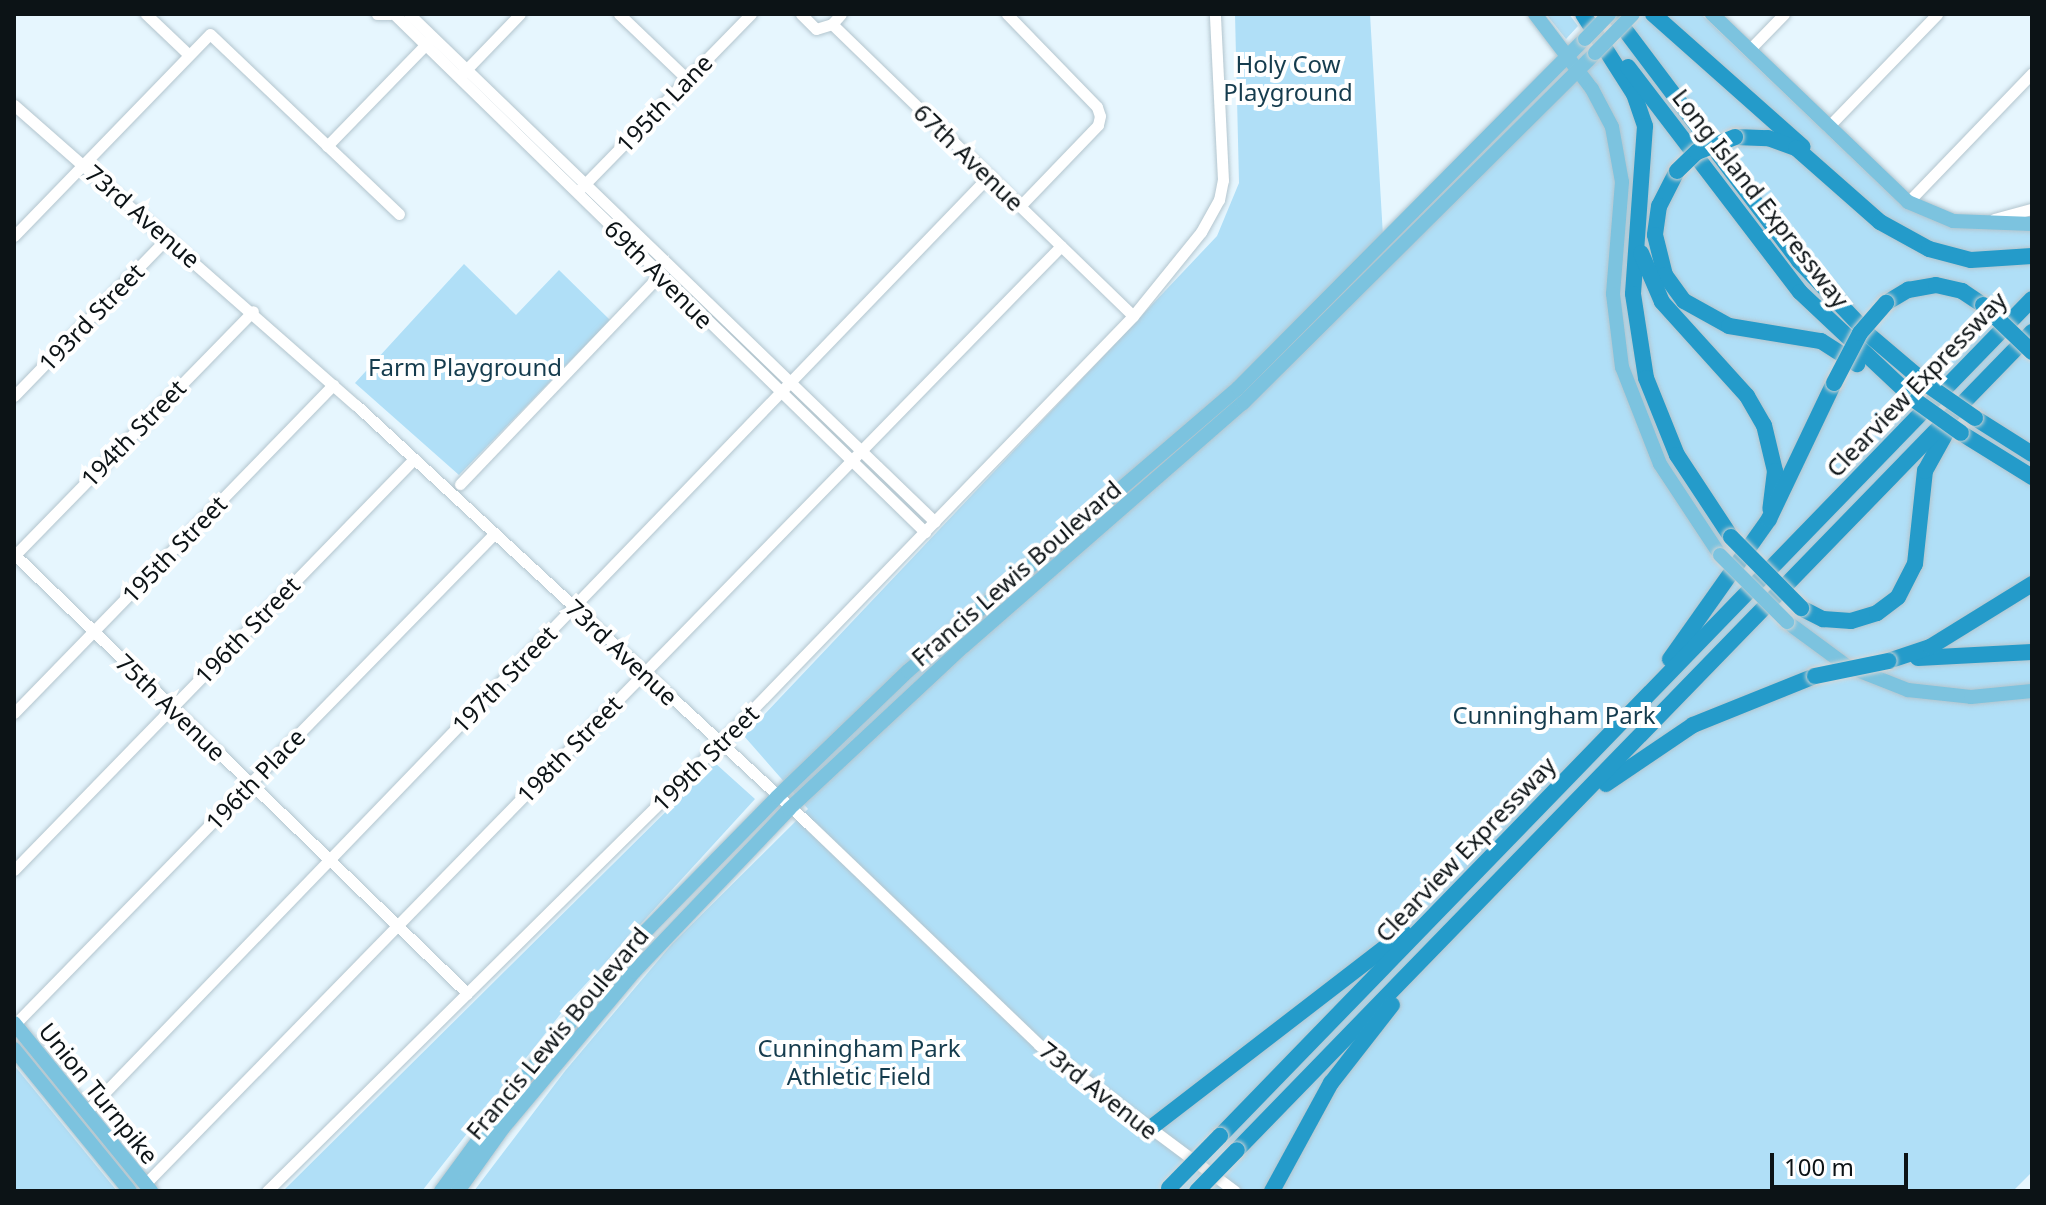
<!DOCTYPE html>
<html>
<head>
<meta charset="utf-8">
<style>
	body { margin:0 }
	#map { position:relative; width:2046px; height:1205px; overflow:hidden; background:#e6f6fe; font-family:"Noto Sans",sans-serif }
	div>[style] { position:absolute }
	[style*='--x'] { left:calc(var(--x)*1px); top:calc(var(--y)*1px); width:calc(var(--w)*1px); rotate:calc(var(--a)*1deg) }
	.green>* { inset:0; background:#b0dff7 }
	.roads { filter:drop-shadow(0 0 2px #b3c5ce) drop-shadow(0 0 2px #b3c5ce) }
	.minor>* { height:11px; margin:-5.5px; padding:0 5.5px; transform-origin:5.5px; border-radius:5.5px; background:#fff }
	.major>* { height:14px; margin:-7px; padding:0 7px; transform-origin:7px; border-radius:7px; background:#7cc3df }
	.highway>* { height:16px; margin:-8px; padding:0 8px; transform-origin:8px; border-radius:8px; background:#249bca }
	.bridges { filter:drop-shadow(0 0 2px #d3d5d5) drop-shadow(0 0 2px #d3d5d5) }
	.major-bridge>* { height:14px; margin:-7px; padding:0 7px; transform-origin:7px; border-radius:7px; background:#7cc3df }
	.highway-bridge>* { height:16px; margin:-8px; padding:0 8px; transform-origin:8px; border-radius:8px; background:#249bca }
	span { translate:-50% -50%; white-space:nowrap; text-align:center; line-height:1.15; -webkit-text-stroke:8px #fff; paint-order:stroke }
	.park-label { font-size:24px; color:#153c4e }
	.street-label { font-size:24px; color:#0c1316 }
	.frame { position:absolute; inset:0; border:16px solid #0c1316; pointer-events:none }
	.scale { position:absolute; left:1770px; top:1153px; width:138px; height:36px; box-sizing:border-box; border:4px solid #0c1316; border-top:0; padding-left:10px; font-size:24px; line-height:28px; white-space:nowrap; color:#0c1316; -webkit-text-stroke:6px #fff; paint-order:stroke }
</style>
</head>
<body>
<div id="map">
	<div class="green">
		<div style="clip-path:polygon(1235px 14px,1370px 14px,1385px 270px,1632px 26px,1624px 14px,1701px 14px,1900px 204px,2032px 231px,2032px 1172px,2013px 1191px,474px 1191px,565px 1071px,672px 944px,808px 809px,744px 736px,1217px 236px,1239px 183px)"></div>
		<div style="clip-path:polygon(1546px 14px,1569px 14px,1578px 26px,1566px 39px)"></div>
		<div style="clip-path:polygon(464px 264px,516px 315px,559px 270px,610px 320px,459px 475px,355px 383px)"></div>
		<div style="clip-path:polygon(715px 763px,755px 799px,573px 998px,422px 1191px,283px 1191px)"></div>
		<div style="clip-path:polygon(14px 1065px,117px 1191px,14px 1191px)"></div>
	</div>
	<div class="roads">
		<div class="minor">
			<div style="--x:146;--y:14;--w:59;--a:43.6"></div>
			<div style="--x:377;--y:14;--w:13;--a:0"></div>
			<div style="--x:394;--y:14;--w:742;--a:44.29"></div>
			<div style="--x:409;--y:14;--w:731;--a:44"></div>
			<div style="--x:619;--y:14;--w:94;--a:43.7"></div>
			<div style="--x:801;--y:14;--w:21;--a:45"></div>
			<div style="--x:816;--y:29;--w:17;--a:-17"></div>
			<div style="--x:1007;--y:14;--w:129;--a:45.9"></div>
			<div style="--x:1097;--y:107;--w:9;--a:72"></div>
			<div style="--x:1100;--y:116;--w:9;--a:103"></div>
			<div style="--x:1098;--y:125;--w:112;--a:133.9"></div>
			<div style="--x:832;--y:24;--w:419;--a:44.1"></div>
			<div style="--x:832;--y:24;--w:13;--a:-48"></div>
			<div style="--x:1749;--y:50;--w:50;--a:-45.8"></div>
			<div style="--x:462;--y:74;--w:83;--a:-46"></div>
			<div style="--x:14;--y:105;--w:455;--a:41.3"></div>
			<div style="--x:356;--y:405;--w:620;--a:42.78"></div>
			<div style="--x:811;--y:826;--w:316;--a:43.8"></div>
			<div style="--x:1039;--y:1045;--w:244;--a:36.7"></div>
			<div style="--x:1828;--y:127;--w:157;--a:-46"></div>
			<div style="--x:327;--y:146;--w:148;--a:-45.8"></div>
			<div style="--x:580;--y:189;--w:245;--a:-45.7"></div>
			<div style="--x:1908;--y:202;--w:179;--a:-46.1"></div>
			<div style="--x:1994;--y:219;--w:39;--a:-15"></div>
			<div style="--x:14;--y:236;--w:281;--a:-45.9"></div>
			<div style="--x:210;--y:34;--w:261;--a:43.6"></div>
			<div style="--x:14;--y:396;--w:221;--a:-45.9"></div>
			<div style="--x:460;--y:484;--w:288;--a:-46.3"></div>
			<div style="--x:14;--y:554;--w:631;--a:44.1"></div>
			<div style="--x:14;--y:556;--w:342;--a:-45.7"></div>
			<div style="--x:14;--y:713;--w:458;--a:-45.8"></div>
			<div style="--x:14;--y:870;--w:574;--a:-45.78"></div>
			<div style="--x:15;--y:1024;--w:685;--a:-45.65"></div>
			<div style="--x:86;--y:1112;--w:1301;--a:-46.03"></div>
			<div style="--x:145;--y:1184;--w:1311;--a:-45.68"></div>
			<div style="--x:267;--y:1191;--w:637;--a:-44.68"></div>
			<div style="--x:720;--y:743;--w:594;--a:-45.95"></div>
			<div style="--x:1133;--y:316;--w:108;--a:-51"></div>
			<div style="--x:1201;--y:232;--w:37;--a:-61"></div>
			<div style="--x:1219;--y:200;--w:20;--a:-79"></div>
			<div style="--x:1223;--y:180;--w:166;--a:-92.8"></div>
		</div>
		<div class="major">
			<div style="--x:1535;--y:14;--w:94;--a:52.8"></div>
			<div style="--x:1592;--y:89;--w:43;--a:62.2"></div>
			<div style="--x:1612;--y:127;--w:56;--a:79.7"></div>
			<div style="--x:1622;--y:182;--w:112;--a:94.6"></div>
			<div style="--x:1613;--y:294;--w:74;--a:83"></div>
			<div style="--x:1622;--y:367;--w:104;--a:68.6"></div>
			<div style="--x:1660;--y:464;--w:109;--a:56.6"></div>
			<div style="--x:1712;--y:14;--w:272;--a:43.8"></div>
			<div style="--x:1908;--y:202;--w:49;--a:22.9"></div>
			<div style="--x:1953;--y:221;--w:79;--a:2.2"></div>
			<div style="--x:1787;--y:622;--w:74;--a:36.3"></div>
			<div style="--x:1847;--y:666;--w:66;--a:21.5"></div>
			<div style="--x:1908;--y:690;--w:63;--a:6.3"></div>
			<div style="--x:1971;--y:697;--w:61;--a:-5.6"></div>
			<div style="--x:14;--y:1023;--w:217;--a:50.8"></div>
			<div style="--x:14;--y:1049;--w:183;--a:50.8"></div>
			<div style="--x:441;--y:1191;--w:135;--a:-53.7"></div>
			<div style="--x:521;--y:1082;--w:196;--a:-50.4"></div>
			<div style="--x:646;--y:931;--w:187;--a:-45.6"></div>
			<div style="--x:777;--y:797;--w:182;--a:-43.9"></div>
			<div style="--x:908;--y:671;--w:435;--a:-40.6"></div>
			<div style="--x:1238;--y:388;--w:492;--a:-45.2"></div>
			<div style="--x:458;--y:1191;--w:77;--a:-54.5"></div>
			<div style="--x:503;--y:1128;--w:204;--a:-50"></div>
			<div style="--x:634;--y:972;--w:225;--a:-46.4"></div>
			<div style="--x:789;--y:809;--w:239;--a:-43"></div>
			<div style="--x:964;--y:646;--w:370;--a:-41.1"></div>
			<div style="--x:1243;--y:403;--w:496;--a:-44.8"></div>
		</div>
		<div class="highway">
			<div style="--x:1583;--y:14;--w:95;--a:57.5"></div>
			<div style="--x:1634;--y:94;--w:34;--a:71"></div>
			<div style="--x:1645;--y:126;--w:168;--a:94.1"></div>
			<div style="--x:1633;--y:294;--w:85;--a:81.2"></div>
			<div style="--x:1646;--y:378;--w:83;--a:68.1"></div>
			<div style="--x:1677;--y:455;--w:98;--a:56.6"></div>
			<div style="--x:1613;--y:14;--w:309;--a:53"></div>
			<div style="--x:1799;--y:261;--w:102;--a:46.6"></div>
			<div style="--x:1869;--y:335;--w:79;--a:40.4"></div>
			<div style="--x:1653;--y:14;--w:200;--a:41.6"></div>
			<div style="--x:1628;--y:67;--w:283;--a:52.6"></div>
			<div style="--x:1800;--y:292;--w:159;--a:43.2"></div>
			<div style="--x:1735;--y:137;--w:33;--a:2"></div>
			<div style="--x:1768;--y:138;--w:30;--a:20"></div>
			<div style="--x:1796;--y:148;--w:112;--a:41.4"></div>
			<div style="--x:1880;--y:222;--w:56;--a:28.9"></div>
			<div style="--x:1929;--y:249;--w:43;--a:14.7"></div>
			<div style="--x:1971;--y:260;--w:61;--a:-3.8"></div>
			<div style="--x:1677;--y:171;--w:39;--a:117"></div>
			<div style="--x:1659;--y:206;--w:29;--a:98"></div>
			<div style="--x:1655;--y:235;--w:41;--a:76"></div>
			<div style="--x:1665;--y:275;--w:32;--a:54"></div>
			<div style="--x:1684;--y:301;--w:51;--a:29.1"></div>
			<div style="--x:1729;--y:326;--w:93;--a:9.3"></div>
			<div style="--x:1821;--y:341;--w:43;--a:32.6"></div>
			<div style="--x:1641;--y:253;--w:53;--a:66.8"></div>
			<div style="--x:1662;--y:302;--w:127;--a:47.9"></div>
			<div style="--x:1747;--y:396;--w:34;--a:60"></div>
			<div style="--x:1764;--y:425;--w:47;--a:76.6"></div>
			<div style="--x:1775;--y:471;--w:38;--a:97"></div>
			<div style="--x:1886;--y:303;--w:26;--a:-31"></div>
			<div style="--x:1908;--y:290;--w:28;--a:-10"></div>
			<div style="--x:1936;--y:285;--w:27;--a:13"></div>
			<div style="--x:1962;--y:291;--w:25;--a:34"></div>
			<div style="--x:1975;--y:418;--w:67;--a:32.3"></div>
			<div style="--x:1961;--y:433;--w:84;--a:31.8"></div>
			<div style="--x:1801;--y:608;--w:25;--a:27"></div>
			<div style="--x:1823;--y:619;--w:28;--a:4"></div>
			<div style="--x:1851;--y:621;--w:27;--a:-17"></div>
			<div style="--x:1877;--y:613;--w:26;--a:-37"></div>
			<div style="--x:1898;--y:597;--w:37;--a:-63"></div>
			<div style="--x:1915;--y:564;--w:94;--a:-83.9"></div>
			<div style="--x:1925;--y:471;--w:43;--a:-61.1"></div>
			<div style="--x:1918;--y:658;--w:114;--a:-3"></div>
			<div style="--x:1670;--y:659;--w:171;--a:-54.7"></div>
			<div style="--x:1769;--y:519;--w:151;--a:-64.5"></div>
			<div style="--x:1888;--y:661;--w:44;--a:-18.4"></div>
			<div style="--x:1930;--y:647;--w:120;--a:-31.7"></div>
			<div style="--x:1606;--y:784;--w:105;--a:-34.1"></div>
			<div style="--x:1693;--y:725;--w:131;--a:-21.9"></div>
			<div style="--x:1148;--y:1130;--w:323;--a:-37.6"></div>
			<div style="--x:1220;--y:1136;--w:1166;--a:-45.87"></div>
			<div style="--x:1237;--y:1150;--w:1141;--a:-45.82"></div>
			<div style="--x:1272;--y:1191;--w:123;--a:-61.4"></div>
			<div style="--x:1331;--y:1083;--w:99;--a:-52"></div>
		</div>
	</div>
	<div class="bridges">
		<div class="major-bridge">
			<div style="--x:1585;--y:39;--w:35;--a:-46"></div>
			<div style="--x:1595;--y:53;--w:54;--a:-45.7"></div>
			<div style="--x:1720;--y:555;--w:95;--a:45"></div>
		</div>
		<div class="highway-bridge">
			<div style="--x:1677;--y:171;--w:28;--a:-44"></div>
			<div style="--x:1697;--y:152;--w:41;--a:-21.5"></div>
			<div style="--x:1983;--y:305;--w:68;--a:43.8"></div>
			<div style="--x:1834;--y:383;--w:56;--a:-62.5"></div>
			<div style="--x:1860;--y:333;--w:40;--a:-49"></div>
			<div style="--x:1929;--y:386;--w:56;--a:34.8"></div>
			<div style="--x:1916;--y:401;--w:55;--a:35.4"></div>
			<div style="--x:1731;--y:537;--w:100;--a:45.4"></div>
			<div style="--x:1815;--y:676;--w:75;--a:-11.6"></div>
			<div style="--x:1169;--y:1188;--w:73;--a:-45.6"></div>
			<div style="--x:1197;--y:1191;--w:57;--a:-45.7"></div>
		</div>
	</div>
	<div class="park-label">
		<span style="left:1288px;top:78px">Holy Cow<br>Playground</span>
		<span style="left:465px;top:367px">Farm Playground</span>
		<span style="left:1554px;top:715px">Cunningham Park</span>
		<span style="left:859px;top:1062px">Cunningham Park<br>Athletic Field</span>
	</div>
	<div class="street-label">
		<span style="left:664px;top:103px;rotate:-46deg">195th Lane</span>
		<span style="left:969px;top:157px;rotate:44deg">67th Avenue</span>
		<span style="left:1761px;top:198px;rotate:52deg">Long Island Expressway</span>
		<span style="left:143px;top:216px;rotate:41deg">73rd Avenue</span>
		<span style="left:659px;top:274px;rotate:45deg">69th Avenue</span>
		<span style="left:91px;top:317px;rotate:-46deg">193rd Street</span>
		<span style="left:1916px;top:384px;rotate:-46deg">Clearview Expressway</span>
		<span style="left:133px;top:433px;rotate:-46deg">194th Street</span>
		<span style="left:174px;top:549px;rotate:-46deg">195th Street</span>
		<span style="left:1016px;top:573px;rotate:-41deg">Francis Lewis Boulevard</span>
		<span style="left:247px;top:630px;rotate:-46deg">196th Street</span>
		<span style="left:622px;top:652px;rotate:43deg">73rd Avenue</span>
		<span style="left:504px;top:679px;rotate:-46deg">197th Street</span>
		<span style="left:171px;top:707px;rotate:44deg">75th Avenue</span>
		<span style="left:569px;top:749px;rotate:-46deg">198th Street</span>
		<span style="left:705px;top:758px;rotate:-45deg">199th Street</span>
		<span style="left:255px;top:779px;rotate:-46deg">196th Place</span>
		<span style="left:1465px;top:849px;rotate:-46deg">Clearview Expressway</span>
		<span style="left:557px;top:1033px;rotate:-50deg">Francis Lewis Boulevard</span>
		<span style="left:1099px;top:1090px;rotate:38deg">73rd Avenue</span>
		<span style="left:99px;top:1093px;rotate:51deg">Union Turnpike</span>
	</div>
	<div class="frame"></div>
	<div class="scale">100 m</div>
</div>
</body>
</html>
